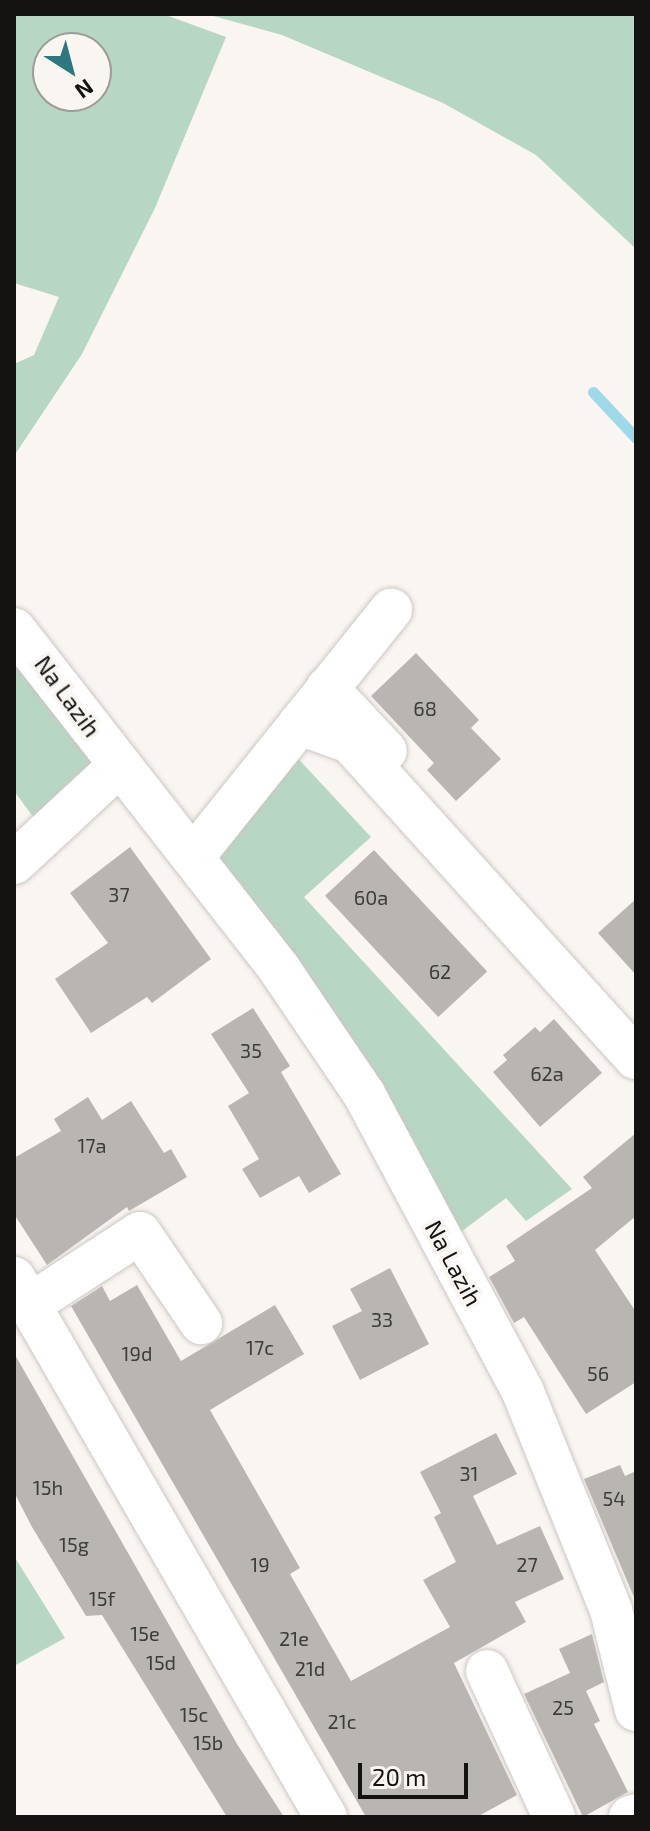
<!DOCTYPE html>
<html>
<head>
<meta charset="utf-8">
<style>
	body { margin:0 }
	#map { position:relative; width:650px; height:1831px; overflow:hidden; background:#f9f5f0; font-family:"Exo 2",sans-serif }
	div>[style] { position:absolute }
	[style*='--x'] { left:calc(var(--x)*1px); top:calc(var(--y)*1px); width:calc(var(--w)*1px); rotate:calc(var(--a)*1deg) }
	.green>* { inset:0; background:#b8d6c4 }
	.stream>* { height:11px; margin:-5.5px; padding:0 5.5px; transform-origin:5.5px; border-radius:5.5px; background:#9ed8e9 }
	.building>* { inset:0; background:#b9b6b2; transform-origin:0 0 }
	.roads { filter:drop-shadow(0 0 2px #cbc7c3) drop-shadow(0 0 2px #cbc7c3) }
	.minor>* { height:42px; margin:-21px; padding:0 21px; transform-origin:21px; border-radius:21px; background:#fff }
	span { translate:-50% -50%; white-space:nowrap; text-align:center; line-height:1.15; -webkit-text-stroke:8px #f9f5f0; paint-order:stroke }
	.number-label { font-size:20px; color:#3e3c3a }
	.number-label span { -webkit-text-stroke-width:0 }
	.street-label { font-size:24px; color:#151312 }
	.frame { position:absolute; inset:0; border:16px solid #151312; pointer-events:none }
	.north { position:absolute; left:32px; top:32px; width:80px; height:80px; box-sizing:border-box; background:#f9f5f0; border:2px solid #9e9b97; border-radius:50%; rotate:144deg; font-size:22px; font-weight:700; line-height:32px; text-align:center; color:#151312 }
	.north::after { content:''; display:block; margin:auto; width:28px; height:36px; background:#2f7780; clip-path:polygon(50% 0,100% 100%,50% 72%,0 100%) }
	.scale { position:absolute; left:358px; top:1763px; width:110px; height:36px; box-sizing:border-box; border:4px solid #151312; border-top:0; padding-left:10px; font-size:24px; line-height:28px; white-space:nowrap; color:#151312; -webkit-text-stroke:6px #f9f5f0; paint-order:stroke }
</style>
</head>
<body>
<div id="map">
	<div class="green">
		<div style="clip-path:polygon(evenodd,14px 14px,163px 14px,226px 37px,155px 208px,82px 354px,14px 456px,14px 364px,34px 355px,59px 297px,14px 283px,14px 14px,96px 48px,96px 96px,48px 96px,48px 48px,96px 48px)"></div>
		<div style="clip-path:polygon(206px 14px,636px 14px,636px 249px,536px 155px,443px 103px,282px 35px)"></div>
		<div style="clip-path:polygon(14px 644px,96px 746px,96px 771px,40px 826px,14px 791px)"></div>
		<div style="clip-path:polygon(291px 751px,371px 837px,304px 897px,572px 1189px,526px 1221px,506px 1198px,453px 1238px,223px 871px,214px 844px)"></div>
		<div style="clip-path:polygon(14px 1556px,65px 1638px,14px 1666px)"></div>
	</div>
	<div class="stream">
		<div style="--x:593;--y:392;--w:63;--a:46.9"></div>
	</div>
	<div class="building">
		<div style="clip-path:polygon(416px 653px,479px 720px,471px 728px,501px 759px,456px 801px,427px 770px,434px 763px,371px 696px)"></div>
		<div style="clip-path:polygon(130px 847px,211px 959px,152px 1003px,147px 997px,91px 1033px,55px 979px,108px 943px,70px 893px)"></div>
		<div style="left:374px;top:850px;width:166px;height:67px;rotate:47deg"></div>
		<div style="clip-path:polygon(636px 899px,636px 975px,598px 933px)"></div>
		<div style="clip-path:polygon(253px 1008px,290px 1066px,281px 1072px,341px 1174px,309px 1193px,299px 1176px,260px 1198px,242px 1169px,259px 1159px,228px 1106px,249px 1093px,211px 1034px)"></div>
		<div style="clip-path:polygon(554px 1019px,602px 1073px,540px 1127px,493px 1072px,507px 1060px,503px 1055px,535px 1027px,540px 1032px)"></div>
		<div style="clip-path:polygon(88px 1097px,102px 1120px,131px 1101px,164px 1153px,171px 1149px,187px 1177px,129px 1211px,127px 1207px,47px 1265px,14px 1214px,14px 1158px,61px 1131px,54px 1119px)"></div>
		<div style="clip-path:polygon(636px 1133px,636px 1216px,595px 1250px,636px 1312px,636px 1382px,586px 1414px,524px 1317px,514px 1323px,489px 1277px,515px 1261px,506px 1246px,592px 1188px,583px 1177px)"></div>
		<div style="clip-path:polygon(390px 1268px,429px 1344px,360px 1380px,332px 1326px,362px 1311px,350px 1289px)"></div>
		<div style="clip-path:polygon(137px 1285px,181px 1361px,275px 1305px,304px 1354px,210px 1410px,300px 1568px,290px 1574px,351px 1681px,450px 1627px,423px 1580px,456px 1562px,434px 1517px,441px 1513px,420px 1472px,496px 1433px,517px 1474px,473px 1496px,497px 1545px,540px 1526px,564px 1579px,515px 1602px,526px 1622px,454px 1663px,517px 1795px,477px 1817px,366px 1817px,71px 1306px,102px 1286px,110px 1301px)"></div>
		<div style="clip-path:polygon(14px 1353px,237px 1744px,284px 1817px,227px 1817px,102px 1615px,86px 1616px,32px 1527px,14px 1492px)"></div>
		<div style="clip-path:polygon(620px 1465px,625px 1476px,636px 1471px,636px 1602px,584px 1479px)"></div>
		<div style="clip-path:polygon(592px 1634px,604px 1682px,586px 1691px,600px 1721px,594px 1724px,628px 1792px,583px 1817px,524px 1694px,570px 1673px,559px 1649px)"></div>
	</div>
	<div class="roads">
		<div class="minor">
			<div style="--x:14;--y:629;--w:432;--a:52"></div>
			<div style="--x:280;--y:970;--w:150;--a:55.9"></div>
			<div style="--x:364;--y:1094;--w:338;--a:61.9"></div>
			<div style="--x:523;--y:1392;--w:235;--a:68"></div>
			<div style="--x:611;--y:1610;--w:103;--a:76"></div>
			<div style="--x:327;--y:688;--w:86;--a:46.9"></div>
			<div style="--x:299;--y:724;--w:54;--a:19.4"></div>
			<div style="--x:350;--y:742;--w:426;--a:47.9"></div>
			<div style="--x:193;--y:857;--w:317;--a:-51.3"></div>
			<div style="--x:14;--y:863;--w:144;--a:-42.8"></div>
			<div style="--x:14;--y:1278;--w:623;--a:59.94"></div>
			<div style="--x:29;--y:1305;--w:132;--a:-33"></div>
			<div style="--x:140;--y:1233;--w:109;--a:55.9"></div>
			<div style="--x:487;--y:1671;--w:161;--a:65.3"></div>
			<div style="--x:630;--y:1817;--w:6;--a:-18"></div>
		</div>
	</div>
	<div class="number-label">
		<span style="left:425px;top:708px">68</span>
		<span style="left:119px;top:894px">37</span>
		<span style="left:371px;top:897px">60a</span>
		<span style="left:440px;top:971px">62</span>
		<span style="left:251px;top:1050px">35</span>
		<span style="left:547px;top:1073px">62a</span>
		<span style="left:92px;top:1145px">17a</span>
		<span style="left:382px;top:1319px">33</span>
		<span style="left:260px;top:1347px">17c</span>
		<span style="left:137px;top:1353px">19d</span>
		<span style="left:598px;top:1373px">56</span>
		<span style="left:469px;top:1473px">31</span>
		<span style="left:48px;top:1487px">15h</span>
		<span style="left:614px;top:1498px">54</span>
		<span style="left:74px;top:1544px">15g</span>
		<span style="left:260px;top:1564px">19</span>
		<span style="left:527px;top:1564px">27</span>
		<span style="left:102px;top:1598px">15f</span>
		<span style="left:145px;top:1633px">15e</span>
		<span style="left:294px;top:1638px">21e</span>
		<span style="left:161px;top:1662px">15d</span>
		<span style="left:310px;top:1668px">21d</span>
		<span style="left:563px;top:1707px">25</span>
		<span style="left:194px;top:1714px">15c</span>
		<span style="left:342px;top:1721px">21c</span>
		<span style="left:208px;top:1742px">15b</span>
	</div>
	<div class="street-label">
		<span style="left:68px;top:696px;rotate:54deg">Na Lazih</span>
		<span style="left:454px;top:1263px;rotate:62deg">Na Lazih</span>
	</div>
	<div class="frame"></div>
	<div class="north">N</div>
	<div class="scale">20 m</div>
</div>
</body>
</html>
